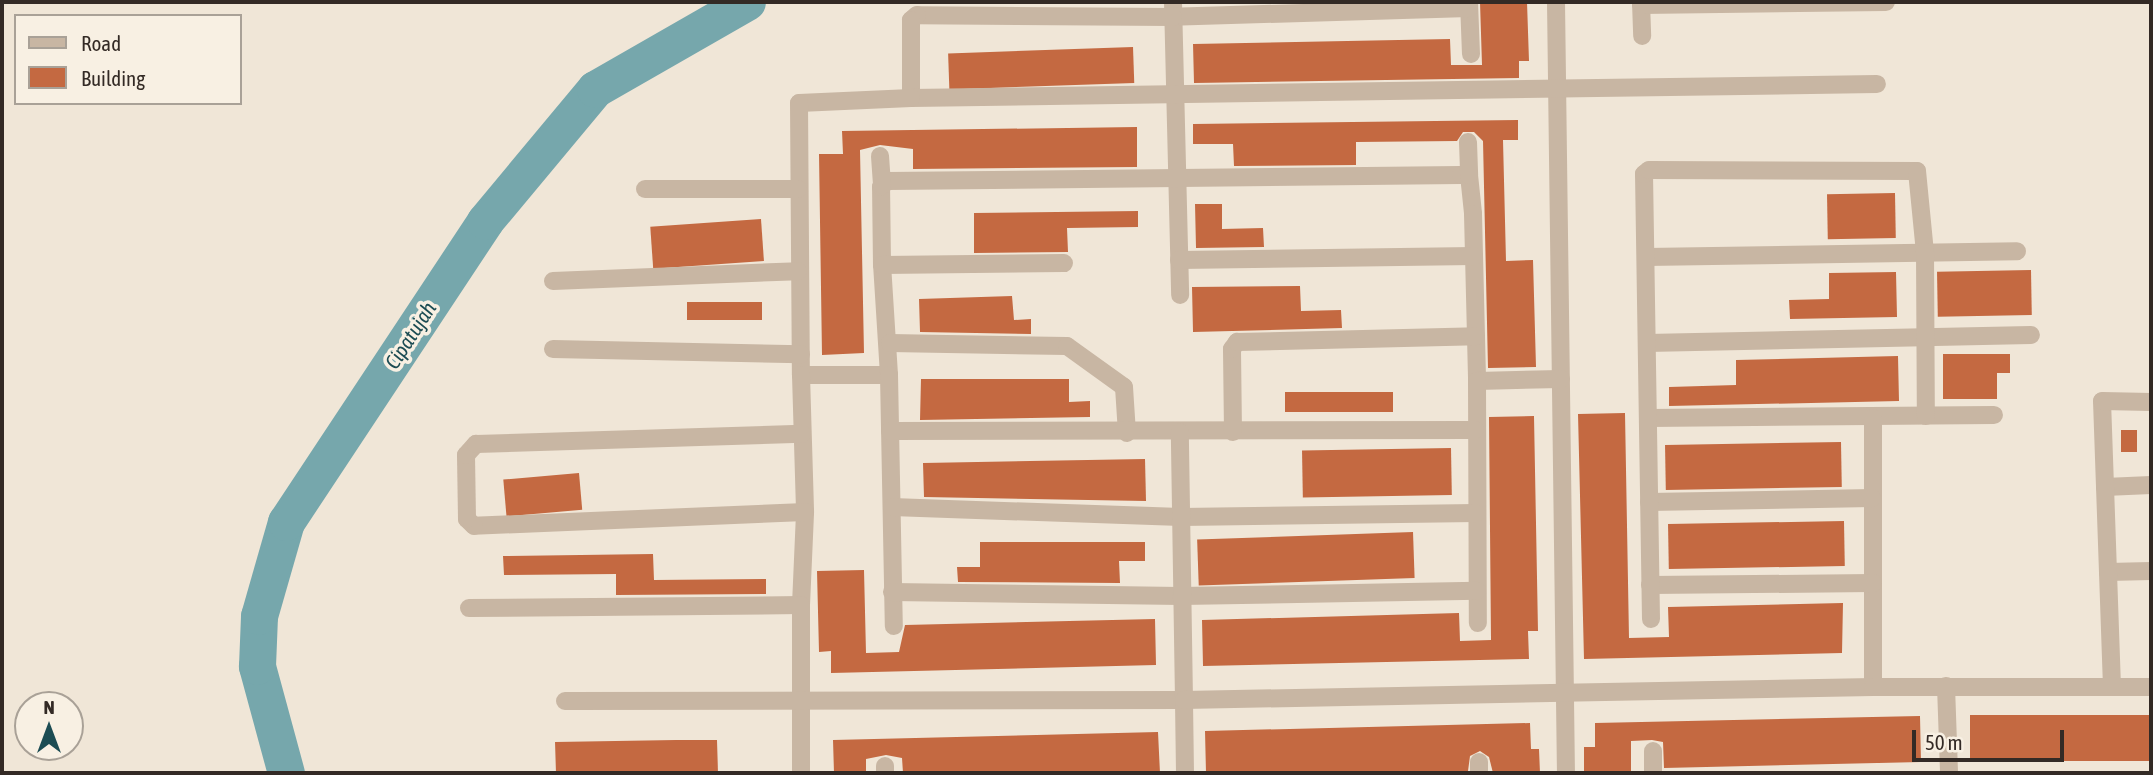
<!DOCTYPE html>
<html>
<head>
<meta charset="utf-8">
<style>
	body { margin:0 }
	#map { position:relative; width:2153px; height:775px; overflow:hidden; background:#f0e6d7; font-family:"Asap Condensed",sans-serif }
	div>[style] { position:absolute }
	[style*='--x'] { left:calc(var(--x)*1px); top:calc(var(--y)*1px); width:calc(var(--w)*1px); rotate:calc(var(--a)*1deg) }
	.river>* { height:37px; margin:-18.5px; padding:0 18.5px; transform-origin:18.5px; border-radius:18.5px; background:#76a7ac }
	.building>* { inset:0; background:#c46941; transform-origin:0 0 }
	.minor>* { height:18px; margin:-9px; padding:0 9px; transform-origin:9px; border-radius:9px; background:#c8b6a3 }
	span { translate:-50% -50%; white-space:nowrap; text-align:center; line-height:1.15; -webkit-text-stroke:7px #f8f0e3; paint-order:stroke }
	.water-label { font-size:21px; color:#1c4c53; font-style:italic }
	.frame { position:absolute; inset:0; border:4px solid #332a25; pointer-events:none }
	.legend { position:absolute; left:14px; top:14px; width:228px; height:91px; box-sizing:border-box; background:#f8f0e3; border:2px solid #a9a197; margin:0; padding:9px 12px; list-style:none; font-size:21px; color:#332a25 }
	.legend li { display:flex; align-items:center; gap:14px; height:35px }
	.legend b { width:35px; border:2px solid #a9a197 }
	.north { position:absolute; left:14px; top:691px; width:70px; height:70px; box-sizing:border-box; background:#f8f0e3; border:2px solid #a9a197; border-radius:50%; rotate:0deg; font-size:19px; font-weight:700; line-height:28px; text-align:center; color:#332a25 }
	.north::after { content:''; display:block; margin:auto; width:24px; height:32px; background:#1c4c53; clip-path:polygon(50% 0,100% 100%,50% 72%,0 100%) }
	.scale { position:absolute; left:1912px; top:730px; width:152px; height:32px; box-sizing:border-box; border:4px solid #332a25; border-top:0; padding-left:9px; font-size:21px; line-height:24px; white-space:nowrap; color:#332a25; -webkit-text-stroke:5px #f8f0e3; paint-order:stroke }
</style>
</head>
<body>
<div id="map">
	<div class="river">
		<div style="--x:286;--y:773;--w:111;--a:-105.2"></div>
		<div style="--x:257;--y:666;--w:50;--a:-87.7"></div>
		<div style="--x:259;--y:616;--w:98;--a:-74"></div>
		<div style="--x:286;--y:522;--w:361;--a:-56.5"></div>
		<div style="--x:485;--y:221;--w:172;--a:-50.2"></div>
		<div style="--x:595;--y:89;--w:175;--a:-29.8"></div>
	</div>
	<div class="building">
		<div style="clip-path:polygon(1480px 2px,1527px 2px,1529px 61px,1519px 61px,1519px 78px,1194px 83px,1193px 44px,1450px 39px,1451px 65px,1482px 65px)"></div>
		<div style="left:1133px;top:47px;width:36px;height:185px;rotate:88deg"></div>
		<div style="clip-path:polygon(1518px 120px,1518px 140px,1503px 140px,1506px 261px,1533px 260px,1536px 367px,1488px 368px,1483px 141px,1474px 132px,1463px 132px,1457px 141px,1356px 142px,1356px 165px,1234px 166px,1233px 144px,1193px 144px,1193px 124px)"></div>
		<div style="clip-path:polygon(1137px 127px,1137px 167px,913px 169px,913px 149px,880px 145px,860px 150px,864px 353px,822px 355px,819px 154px,843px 154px,842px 131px)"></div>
		<div style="left:1895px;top:193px;width:45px;height:68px;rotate:89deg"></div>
		<div style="clip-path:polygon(1195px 204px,1222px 204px,1222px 229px,1263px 228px,1264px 247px,1196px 248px)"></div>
		<div style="clip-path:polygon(1138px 211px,1138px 227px,1067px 228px,1068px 252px,974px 253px,974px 213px)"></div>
		<div style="left:761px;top:219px;width:42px;height:111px;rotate:86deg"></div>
		<div style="left:2031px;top:270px;width:45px;height:94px;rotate:89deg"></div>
		<div style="clip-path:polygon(1896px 272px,1897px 317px,1790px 319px,1789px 300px,1829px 299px,1829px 273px)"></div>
		<div style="clip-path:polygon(1300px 286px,1301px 311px,1341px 310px,1342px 328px,1193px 332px,1192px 287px)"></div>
		<div style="clip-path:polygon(1012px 296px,1014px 320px,1031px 319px,1031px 334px,920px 332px,919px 299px)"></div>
		<div style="left:687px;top:302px;width:75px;height:18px"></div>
		<div style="clip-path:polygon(1943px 354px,2010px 354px,2010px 373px,1997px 373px,1997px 399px,1943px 399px)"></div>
		<div style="clip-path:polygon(1898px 356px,1899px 401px,1669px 406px,1669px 387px,1736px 385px,1736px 360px)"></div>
		<div style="clip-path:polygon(921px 379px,1069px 379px,1069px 402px,1090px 401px,1090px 417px,920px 420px)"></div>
		<div style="left:1393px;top:392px;width:20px;height:108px;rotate:90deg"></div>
		<div style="clip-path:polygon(1625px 413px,1629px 638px,1669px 637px,1668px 607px,1843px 603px,1842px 653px,1584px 659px,1578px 414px)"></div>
		<div style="clip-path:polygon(1534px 416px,1538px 631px,1528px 631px,1529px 659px,1203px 666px,1202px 620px,1459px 613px,1460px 641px,1491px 640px,1489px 417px)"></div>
		<div style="left:2121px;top:430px;width:16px;height:22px"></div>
		<div style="left:1841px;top:442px;width:45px;height:176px;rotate:89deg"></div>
		<div style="left:1451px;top:448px;width:47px;height:149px;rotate:89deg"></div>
		<div style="clip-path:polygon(1145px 459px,1146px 501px,924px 497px,923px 463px)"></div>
		<div style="left:579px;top:473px;width:37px;height:76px;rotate:85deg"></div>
		<div style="left:1844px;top:521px;width:45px;height:176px;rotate:89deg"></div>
		<div style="left:1413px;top:532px;width:46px;height:216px;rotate:88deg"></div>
		<div style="clip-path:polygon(980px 542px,1145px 542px,1145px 561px,1119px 561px,1120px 583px,958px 582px,957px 567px,980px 567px)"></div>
		<div style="clip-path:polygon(653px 554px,654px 580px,766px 579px,766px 594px,616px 595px,616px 574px,504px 575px,503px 556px)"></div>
		<div style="clip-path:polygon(864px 570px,866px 653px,899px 652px,905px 625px,1155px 619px,1156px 665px,831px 673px,831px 651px,819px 652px,817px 571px)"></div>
		<div style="left:1970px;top:715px;width:181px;height:46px"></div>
		<div style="clip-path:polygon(1920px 716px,1921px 762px,1664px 768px,1663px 742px,1652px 740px,1631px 741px,1631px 773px,1584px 773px,1584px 747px,1595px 747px,1595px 723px)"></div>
		<div style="clip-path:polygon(1530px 723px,1531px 749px,1539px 749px,1540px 773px,1493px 773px,1489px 757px,1480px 751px,1470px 756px,1468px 771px,1206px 773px,1205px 731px)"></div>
		<div style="clip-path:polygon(1158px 732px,1160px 773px,903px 773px,902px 758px,886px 755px,866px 759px,866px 773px,834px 773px,833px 740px)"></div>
		<div style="clip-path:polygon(676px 740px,717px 740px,718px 773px,556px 773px,555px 742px)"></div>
	</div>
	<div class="minor">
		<div style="--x:1173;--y:2;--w:293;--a:88.6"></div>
		<div style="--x:1469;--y:2;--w:52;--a:87.8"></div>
		<div style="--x:1556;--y:2;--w:771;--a:89.26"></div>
		<div style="--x:1641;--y:2;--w:34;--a:88"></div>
		<div style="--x:1641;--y:5;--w:245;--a:-0.7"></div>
		<div style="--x:1469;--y:8;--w:296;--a:178.3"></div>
		<div style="--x:1173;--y:17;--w:256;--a:-179.6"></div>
		<div style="--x:917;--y:15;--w:8;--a:140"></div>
		<div style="--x:911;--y:20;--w:78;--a:90"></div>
		<div style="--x:911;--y:98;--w:966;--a:-0.83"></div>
		<div style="--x:911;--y:98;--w:112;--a:177.4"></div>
		<div style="--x:799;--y:103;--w:272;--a:89.6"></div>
		<div style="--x:801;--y:375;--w:88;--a:0"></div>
		<div style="--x:889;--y:375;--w:110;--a:-93.6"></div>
		<div style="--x:882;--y:265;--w:78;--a:-90.7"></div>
		<div style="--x:881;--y:187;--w:8;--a:-45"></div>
		<div style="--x:887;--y:181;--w:574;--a:-0.6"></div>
		<div style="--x:1461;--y:175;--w:8;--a:0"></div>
		<div style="--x:1469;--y:175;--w:39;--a:84"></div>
		<div style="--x:1473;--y:214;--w:167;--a:88.6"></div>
		<div style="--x:1477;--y:381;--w:84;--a:-1.4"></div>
		<div style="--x:1468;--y:142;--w:33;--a:88"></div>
		<div style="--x:880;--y:156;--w:29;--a:86"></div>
		<div style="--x:645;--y:189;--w:153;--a:0"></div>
		<div style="--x:1646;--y:257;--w:371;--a:-0.9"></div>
		<div style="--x:1179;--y:260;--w:295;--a:-0.8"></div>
		<div style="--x:882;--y:265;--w:182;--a:-0.6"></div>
		<div style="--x:553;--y:281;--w:245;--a:-2.3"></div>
		<div style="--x:890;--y:343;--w:177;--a:1"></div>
		<div style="--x:1067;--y:346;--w:70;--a:35.7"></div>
		<div style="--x:1124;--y:387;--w:46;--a:86.3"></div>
		<div style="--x:1647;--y:343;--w:384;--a:-1.2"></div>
		<div style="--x:553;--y:349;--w:248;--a:1.2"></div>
		<div style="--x:801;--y:375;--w:137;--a:88.3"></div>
		<div style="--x:889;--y:375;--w:251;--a:88.9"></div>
		<div style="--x:1477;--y:381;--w:242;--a:89.8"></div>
		<div style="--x:1649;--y:418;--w:345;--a:-0.5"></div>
		<div style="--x:1873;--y:418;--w:269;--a:90"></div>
		<div style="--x:890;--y:431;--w:585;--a:-0.1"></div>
		<div style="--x:1233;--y:432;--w:83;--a:-90.7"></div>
		<div style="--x:1232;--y:349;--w:9;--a:-54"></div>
		<div style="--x:1237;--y:342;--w:239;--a:-1.4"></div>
		<div style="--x:2105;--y:487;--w:46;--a:-2.5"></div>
		<div style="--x:1649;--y:502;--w:223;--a:-1"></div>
		<div style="--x:892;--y:507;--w:289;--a:2"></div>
		<div style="--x:1181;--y:517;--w:295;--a:-0.8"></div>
		<div style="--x:2108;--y:572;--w:43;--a:-1.3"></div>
		<div style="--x:1650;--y:585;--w:223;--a:-0.5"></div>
		<div style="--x:892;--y:592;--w:289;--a:0.8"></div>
		<div style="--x:1181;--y:596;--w:296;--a:-1"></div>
		<div style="--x:801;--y:605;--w:93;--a:-87.5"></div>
		<div style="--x:805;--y:512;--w:331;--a:177.6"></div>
		<div style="--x:474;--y:526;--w:10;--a:-135"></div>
		<div style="--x:467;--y:519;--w:64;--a:-90.9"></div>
		<div style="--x:466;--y:455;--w:15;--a:-48"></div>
		<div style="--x:476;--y:444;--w:326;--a:-1.8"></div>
		<div style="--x:469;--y:608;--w:332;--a:-0.5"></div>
		<div style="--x:801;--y:605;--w:168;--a:90"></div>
		<div style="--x:1651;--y:619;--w:445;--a:-90.9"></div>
		<div style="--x:1644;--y:174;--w:6;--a:-39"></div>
		<div style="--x:1649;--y:170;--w:268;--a:0.2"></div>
		<div style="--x:1917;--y:171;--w:81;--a:84.4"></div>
		<div style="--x:1925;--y:252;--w:164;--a:89.7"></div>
		<div style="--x:1946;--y:686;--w:87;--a:88"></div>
		<div style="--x:2112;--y:687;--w:286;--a:-92"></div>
		<div style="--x:2102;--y:401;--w:49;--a:1.2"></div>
		<div style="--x:565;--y:701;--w:619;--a:-0.09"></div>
		<div style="--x:1184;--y:700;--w:268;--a:-90.9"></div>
		<div style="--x:1653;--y:751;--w:22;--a:90"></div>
		<div style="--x:1479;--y:762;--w:11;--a:90"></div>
		<div style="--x:885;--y:766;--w:7;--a:90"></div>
		<div style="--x:1185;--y:773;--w:73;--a:-90.8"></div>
		<div style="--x:1184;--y:700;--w:689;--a:-1.08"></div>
		<div style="--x:1873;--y:687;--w:278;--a:0"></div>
	</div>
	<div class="water-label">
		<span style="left:410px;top:335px;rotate:-57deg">Cipatujah</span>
	</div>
	<div class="frame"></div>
	<ul class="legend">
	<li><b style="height:9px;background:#c8b6a3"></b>Road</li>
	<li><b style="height:19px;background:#c46941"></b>Building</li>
	</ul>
	<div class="north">N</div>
	<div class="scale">50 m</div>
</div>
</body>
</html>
